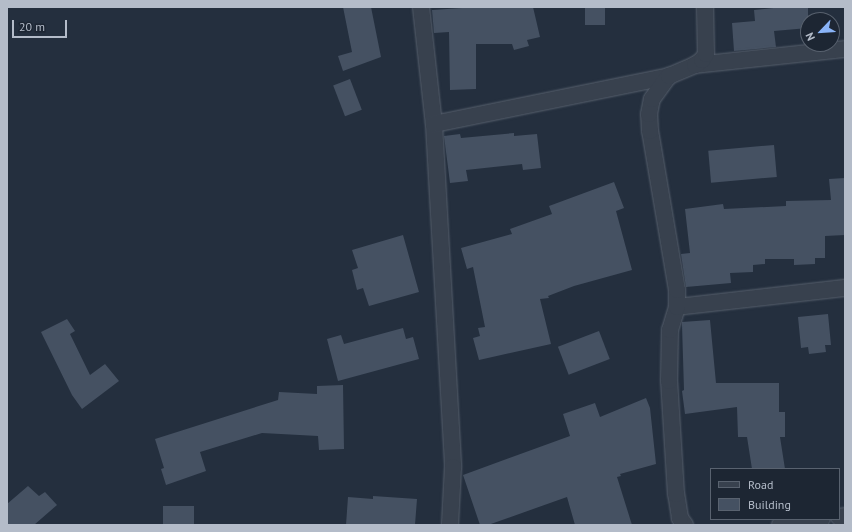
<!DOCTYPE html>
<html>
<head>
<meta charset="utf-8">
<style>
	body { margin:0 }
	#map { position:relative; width:852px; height:532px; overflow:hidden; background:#242f3e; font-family:"PT Sans",sans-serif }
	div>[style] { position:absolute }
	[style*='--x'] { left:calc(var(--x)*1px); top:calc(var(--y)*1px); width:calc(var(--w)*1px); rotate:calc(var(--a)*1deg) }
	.building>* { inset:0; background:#455162; transform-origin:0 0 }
	.roads { filter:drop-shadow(0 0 1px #565f6c) drop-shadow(0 0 1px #565f6c) }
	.minor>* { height:16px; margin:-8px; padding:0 8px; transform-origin:8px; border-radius:8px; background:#38414e }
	span { translate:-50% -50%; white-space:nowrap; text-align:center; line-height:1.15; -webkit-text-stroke:3px #1d2633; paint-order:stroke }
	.frame { position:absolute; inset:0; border:8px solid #b4bcc9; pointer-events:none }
	.legend { position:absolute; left:710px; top:468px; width:130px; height:52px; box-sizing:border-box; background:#1d2633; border:1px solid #59626f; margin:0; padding:5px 7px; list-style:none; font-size:12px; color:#b4bcc9 }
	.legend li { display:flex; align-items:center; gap:8px; height:20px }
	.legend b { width:20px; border:1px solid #59626f }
	.north { position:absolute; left:800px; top:12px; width:40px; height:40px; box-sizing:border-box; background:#1d2633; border:1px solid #59626f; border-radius:50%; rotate:245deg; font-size:11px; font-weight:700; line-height:16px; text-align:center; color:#b4bcc9 }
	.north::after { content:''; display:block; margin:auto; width:14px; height:18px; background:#8ab4f8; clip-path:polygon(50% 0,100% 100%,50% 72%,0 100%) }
	.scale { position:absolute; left:12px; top:20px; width:55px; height:18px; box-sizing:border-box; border:2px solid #b4bcc9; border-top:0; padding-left:5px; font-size:12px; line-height:14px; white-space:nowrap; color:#b4bcc9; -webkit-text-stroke:3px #1d2633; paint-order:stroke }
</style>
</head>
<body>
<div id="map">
	<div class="building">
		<div style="clip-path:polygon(343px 7px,371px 7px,381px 57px,343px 71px,338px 56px,352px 52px)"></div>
		<div style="clip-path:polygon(477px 7px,533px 7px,540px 37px,527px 40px,529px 46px,514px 50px,512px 44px,476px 44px,476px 89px,450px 90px,449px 32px,434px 33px,432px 10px)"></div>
		<div style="left:585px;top:7px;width:20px;height:18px"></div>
		<div style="clip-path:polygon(783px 7px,808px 7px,808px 28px,774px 31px,776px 47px,734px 51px,732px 23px,755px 21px,754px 10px)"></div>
		<div style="left:350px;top:79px;width:33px;height:18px;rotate:69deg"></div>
		<div style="clip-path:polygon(514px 133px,514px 136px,537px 134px,541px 168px,523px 170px,522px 164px,466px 170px,468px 181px,450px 183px,444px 136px,460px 134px,461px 138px)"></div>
		<div style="left:774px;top:145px;width:32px;height:66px;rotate:85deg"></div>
		<div style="clip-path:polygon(845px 178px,845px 235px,825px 236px,825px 258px,815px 258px,815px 264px,794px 265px,794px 259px,765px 259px,765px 264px,753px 265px,753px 272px,730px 273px,731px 283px,686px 287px,681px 254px,690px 253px,685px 209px,723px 204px,724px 209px,786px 206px,786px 201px,831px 200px,829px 179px)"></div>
		<div style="clip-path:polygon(614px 182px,624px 208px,616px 211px,632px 270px,574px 286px,548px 296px,549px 298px,540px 299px,551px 344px,479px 360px,473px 338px,480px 336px,478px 328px,485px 327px,473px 267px,467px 269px,461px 248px,512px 234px,510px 229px,552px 214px,549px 206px)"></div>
		<div style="clip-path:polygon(403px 235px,419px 292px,369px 306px,363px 288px,357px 290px,352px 270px,358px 268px,352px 250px)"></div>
		<div style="clip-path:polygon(828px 314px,831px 345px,825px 345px,826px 352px,809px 354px,808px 347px,801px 348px,798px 317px)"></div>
		<div style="clip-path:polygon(67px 319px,75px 331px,70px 334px,90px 375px,105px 364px,119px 381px,82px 409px,72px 395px,41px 332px)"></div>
		<div style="clip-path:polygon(710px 320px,716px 383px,779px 383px,779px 412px,785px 412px,785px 437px,780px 437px,785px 469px,752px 469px,747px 437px,738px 437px,737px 407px,685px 414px,682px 391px,684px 390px,682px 325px,682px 322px)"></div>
		<div style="clip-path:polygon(403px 328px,406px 339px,413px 337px,419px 359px,338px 381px,327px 339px,341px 335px,344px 344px)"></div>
		<div style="left:599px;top:331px;width:30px;height:44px;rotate:69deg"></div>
		<div style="clip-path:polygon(343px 385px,344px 449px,319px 450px,318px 436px,262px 433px,200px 452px,206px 471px,166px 485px,161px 469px,164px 468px,155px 439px,278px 400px,279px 392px,317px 394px,317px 386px)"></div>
		<div style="clip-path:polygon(646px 398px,650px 408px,656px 464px,620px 474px,621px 476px,617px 477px,632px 525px,575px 525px,567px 497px,488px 525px,480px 525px,463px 475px,570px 436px,563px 414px,595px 403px,600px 417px)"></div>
		<div style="clip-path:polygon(28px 486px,39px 496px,45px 492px,57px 505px,34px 525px,7px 525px,7px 504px)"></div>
		<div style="clip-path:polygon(373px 496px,417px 499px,415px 525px,346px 525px,348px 497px,373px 499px)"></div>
		<div style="left:163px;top:506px;width:31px;height:19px"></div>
	</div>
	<div class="roads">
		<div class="minor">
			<div style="--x:421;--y:7;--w:118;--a:83.7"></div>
			<div style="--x:434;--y:124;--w:344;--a:86.8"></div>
			<div style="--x:453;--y:467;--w:58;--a:93"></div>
			<div style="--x:695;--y:65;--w:151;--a:-6.1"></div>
			<div style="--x:434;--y:124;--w:240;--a:-11.5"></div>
			<div style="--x:677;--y:307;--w:169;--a:-6.5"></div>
			<div style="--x:839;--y:517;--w:6;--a:-9"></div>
			<div style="--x:685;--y:525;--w:9;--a:-126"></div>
			<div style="--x:680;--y:518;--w:24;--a:-99"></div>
			<div style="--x:676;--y:494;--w:113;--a:-93.5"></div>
			<div style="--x:669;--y:381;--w:51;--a:-88.9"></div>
			<div style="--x:670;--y:330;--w:24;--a:-73"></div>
			<div style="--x:677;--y:307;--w:17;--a:-90"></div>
			<div style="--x:677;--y:290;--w:161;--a:-99.6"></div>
			<div style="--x:650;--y:131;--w:17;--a:-93"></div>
			<div style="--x:649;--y:114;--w:15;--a:-79"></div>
			<div style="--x:652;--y:99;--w:29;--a:-54"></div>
			<div style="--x:669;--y:76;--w:28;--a:-23"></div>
			<div style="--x:695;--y:65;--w:9;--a:-36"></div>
			<div style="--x:702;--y:60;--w:7;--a:-56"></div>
			<div style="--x:706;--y:54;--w:47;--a:-91.2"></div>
			<div style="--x:780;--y:525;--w:42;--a:-8.1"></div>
		</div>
	</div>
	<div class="frame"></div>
	<ul class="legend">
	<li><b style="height:5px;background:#38414e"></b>Road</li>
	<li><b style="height:11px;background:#455162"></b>Building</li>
	</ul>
	<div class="north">N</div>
	<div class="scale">20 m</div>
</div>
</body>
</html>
